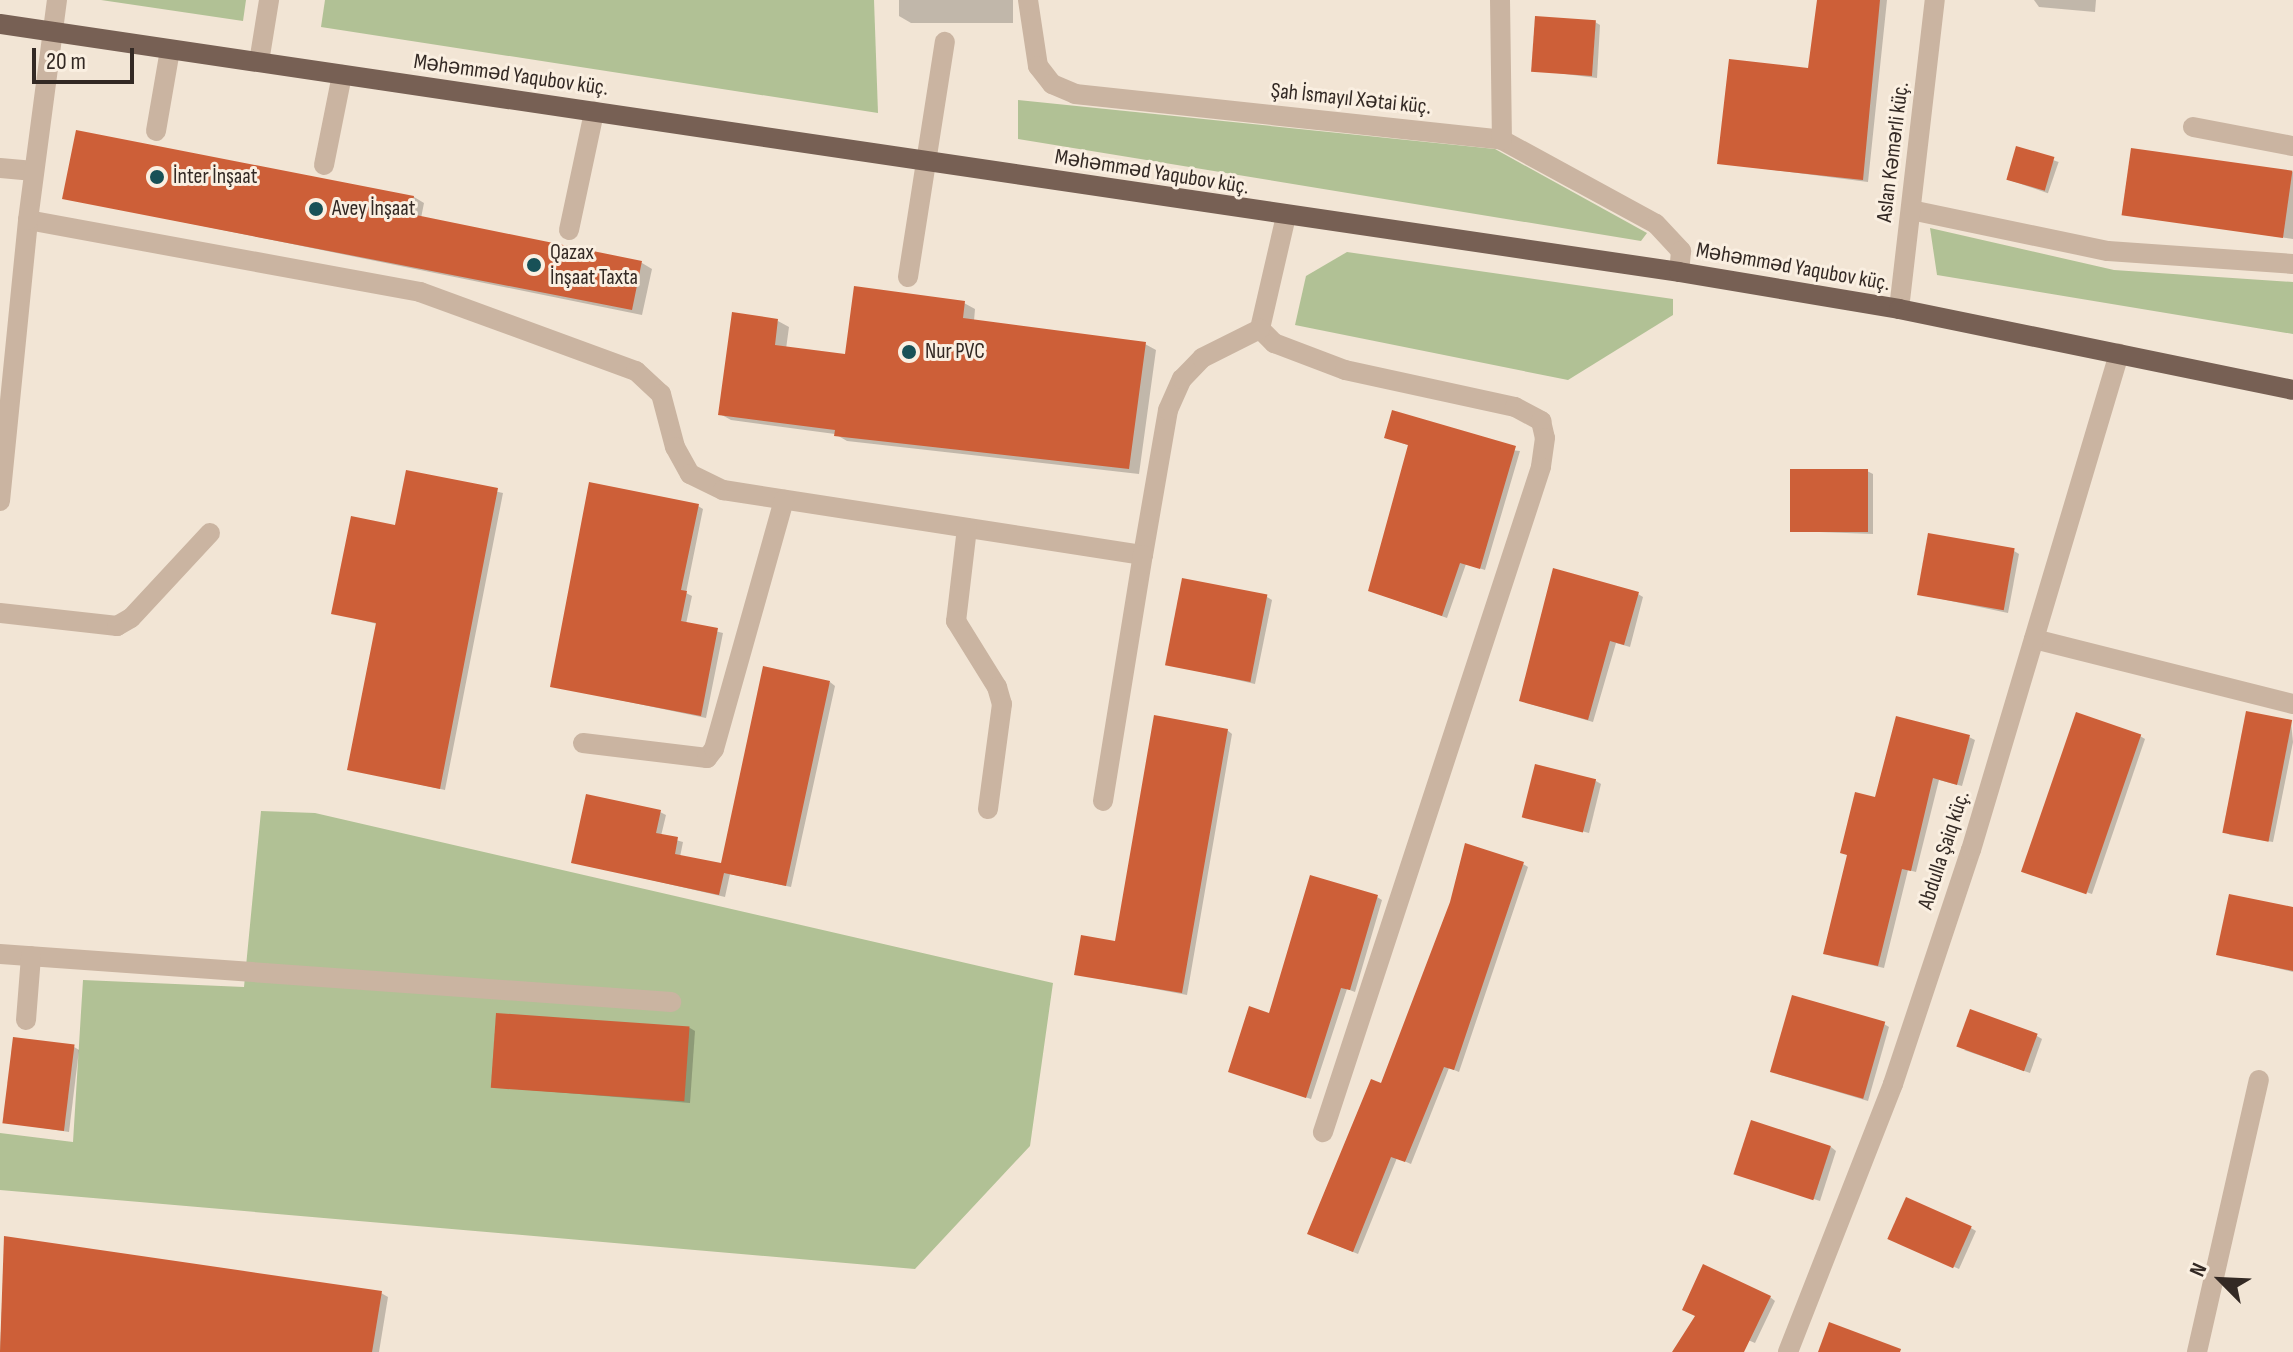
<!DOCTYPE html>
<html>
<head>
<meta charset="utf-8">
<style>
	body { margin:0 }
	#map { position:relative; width:2293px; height:1352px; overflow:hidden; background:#f2e5d5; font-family:"Sofia Sans Condensed",sans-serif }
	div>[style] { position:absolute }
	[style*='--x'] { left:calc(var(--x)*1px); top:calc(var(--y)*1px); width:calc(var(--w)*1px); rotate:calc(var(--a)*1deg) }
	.green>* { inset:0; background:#b1c195 }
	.shadow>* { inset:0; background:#0003; transform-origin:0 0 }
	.building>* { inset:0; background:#cd5f38; transform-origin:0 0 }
	.minor>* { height:20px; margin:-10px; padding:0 10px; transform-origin:10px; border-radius:10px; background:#cab4a1 }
	.major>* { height:20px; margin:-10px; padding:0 10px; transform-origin:10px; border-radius:10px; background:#776054 }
	.dots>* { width:22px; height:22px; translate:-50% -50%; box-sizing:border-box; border:4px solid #faefe1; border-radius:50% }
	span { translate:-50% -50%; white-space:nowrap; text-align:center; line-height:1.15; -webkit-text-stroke:6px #faefe1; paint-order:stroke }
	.street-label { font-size:22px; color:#332924 }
	.poi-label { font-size:22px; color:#332924 }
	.left { translate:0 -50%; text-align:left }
	.north { position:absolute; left:2181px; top:1240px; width:80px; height:80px; -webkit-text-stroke:6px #faefe1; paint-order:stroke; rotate:294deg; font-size:22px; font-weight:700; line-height:32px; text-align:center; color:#332924 }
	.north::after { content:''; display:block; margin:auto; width:28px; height:36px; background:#332924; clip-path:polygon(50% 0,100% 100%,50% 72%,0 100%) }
	.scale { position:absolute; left:32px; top:48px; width:102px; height:36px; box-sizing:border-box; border:4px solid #332924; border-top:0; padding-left:10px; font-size:24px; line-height:28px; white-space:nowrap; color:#332924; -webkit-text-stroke:6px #faefe1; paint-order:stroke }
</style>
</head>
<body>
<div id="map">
	<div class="green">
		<div style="clip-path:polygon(101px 0,246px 0,243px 21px)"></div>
		<div style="clip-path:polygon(325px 0,874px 0,878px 113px,321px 27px)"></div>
		<div style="clip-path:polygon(1018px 100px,1495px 149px,1647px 233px,1641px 241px,1018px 139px)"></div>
		<div style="clip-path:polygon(1930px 228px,2114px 270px,2293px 282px,2293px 334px,1937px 275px)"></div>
		<div style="clip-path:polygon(1347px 252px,1673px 299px,1673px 315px,1568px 380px,1295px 325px,1306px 276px)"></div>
		<div style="clip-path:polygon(261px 811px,315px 813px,1053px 983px,1030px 1146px,915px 1269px,0 1190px,0 1133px,73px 1142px,83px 980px,244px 987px)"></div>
	</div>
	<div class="shadow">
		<div style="clip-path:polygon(899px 0,1013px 0,1013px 23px,911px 23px,899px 16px)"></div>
		<div style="clip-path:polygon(1821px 0,1887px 0,1868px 182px,1719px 163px,1810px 70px)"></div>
		<div style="clip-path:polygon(2034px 0,2096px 0,2095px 12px,2039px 7px)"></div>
		<div style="clip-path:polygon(1595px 22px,1600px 25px,1597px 78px,1533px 70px)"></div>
		<div style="left:2018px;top:148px;width:43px;height:33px;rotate:19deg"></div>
		<div style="clip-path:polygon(2293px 172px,2293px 239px,2124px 214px)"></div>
		<div style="clip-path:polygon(414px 197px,424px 203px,421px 218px,642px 263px,652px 269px,642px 315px,65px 198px)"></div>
		<div style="clip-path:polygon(964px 303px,975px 309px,974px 321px,1145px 344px,1156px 350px,1139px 474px,847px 441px,835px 434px,731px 420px,720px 414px,778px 321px,789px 327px,786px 349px,847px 357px)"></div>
		<div style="clip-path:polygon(1386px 437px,1520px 451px,1485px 570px,1466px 564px,1447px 618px,1376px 593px,1410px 446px)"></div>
		<div style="clip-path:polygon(1867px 471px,1873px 474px,1873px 534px,1792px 531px)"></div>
		<div style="clip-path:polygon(407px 472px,503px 493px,445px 790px,349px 769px,377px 624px,334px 613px,396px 528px)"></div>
		<div style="clip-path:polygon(698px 506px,703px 509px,686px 593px,692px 596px,686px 624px,723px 633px,706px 718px,552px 686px)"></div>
		<div style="clip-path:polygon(2014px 551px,2019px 554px,2008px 613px,1918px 594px)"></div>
		<div style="clip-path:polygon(1638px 594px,1643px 597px,1630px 647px,1616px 643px,1593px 722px,1527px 703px)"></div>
		<div style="clip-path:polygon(1267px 597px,1272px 600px,1255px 684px,1167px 664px)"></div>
		<div style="clip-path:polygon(830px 682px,835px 686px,791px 887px,730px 874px,725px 897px,573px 862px,660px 812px,666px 815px,661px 836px,683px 842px,680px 857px,722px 866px)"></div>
		<div style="clip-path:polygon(2291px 722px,2293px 742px,2273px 842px,2230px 835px,2225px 832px)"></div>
		<div style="clip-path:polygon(1227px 730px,1232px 734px,1187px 995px,1076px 974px,1116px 943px)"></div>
		<div style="clip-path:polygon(2140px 736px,2145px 739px,2092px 894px,2028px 873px)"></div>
		<div style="clip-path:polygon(1969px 737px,1975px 740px,1962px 786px,1939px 780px,1916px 872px,1908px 870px,1884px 968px,1831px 956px,1849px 856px,1842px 852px,1876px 799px)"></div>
		<div style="clip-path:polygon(1596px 781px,1601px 784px,1589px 833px,1524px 816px)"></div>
		<div style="clip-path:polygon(1523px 864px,1528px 867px,1459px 1072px,1449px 1068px,1411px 1164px,1397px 1158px,1358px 1254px,1314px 1236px,1383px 1086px,1452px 903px)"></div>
		<div style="clip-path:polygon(1377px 897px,1382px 900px,1355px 992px,1347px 989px,1311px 1099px,1236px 1074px,1270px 1015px)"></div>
		<div style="clip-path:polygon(2293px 909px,2293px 972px,2218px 954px)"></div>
		<div style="clip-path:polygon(1884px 1024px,1889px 1027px,1868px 1101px,1777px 1074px)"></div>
		<div style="clip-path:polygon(690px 1028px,695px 1031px,690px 1103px,492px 1087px)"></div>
		<div style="clip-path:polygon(2037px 1036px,2042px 1039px,2030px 1073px,1964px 1050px)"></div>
		<div style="clip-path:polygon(74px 1047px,79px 1050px,69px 1132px,5px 1122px)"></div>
		<div style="clip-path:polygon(1831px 1147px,1836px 1151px,1820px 1201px,1742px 1176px)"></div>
		<div style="clip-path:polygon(1971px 1228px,1976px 1231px,1959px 1269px,1896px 1241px)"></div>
		<div style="clip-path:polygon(5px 1238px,381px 1293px,388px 1297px,379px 1352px,0 1352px)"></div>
		<div style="clip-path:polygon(1770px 1297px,1775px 1301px,1755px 1343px,1748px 1340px,1740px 1352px,1674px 1352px)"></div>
	</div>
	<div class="building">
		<div style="clip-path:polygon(1817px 0,1880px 0,1863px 180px,1717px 164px,1729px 59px,1808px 68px)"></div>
		<div style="left:1535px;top:16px;width:61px;height:56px;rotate:4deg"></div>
		<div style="clip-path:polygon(76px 130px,414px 196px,411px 214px,642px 261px,632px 310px,62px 199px)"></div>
		<div style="left:2016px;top:146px;width:40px;height:35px;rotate:16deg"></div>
		<div style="left:2131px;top:148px;width:163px;height:68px;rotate:8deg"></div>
		<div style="clip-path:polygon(854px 286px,965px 301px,963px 318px,1146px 342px,1129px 469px,834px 436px,835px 430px,718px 415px,732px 312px,778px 319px,775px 345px,845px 354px)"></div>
		<div style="clip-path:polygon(1392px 410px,1516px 446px,1480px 569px,1460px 563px,1442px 616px,1368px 591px,1408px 445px,1384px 438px)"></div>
		<div style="left:1790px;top:469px;width:78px;height:63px"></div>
		<div style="clip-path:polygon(406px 470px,498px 488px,440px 789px,347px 770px,376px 623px,331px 614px,351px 516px,395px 525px)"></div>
		<div style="clip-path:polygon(589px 482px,699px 504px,681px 590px,687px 591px,681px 621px,718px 628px,701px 716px,550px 687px)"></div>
		<div style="left:1928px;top:533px;width:88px;height:63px;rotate:10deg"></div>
		<div style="clip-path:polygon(1553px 568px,1639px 592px,1624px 645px,1610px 641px,1588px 720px,1519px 701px)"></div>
		<div style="left:1182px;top:578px;width:87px;height:89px;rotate:11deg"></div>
		<div style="clip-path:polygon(763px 666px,830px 681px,786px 886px,724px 873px,719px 895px,571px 863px,586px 794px,661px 810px,656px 833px,678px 837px,675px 854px,721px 863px)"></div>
		<div style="left:2246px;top:711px;width:47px;height:124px;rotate:11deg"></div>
		<div style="left:2076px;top:712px;width:69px;height:169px;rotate:19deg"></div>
		<div style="clip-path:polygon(1154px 715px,1228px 729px,1182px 993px,1074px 975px,1081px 935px,1115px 941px)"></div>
		<div style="clip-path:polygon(1896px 716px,1970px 735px,1957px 785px,1933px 778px,1911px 871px,1902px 869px,1878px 966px,1823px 954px,1847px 855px,1840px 853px,1855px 792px,1875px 797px)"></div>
		<div style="left:1535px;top:764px;width:63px;height:55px;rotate:14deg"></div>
		<div style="clip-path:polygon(1465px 843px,1524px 862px,1454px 1070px,1444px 1067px,1405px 1162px,1391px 1157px,1353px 1252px,1307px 1234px,1371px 1079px,1381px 1083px,1450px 902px)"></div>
		<div style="clip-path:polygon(1310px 875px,1378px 895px,1350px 990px,1341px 988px,1306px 1098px,1228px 1072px,1249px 1006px,1269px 1013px)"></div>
		<div style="clip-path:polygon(2229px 894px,2293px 907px,2293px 971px,2216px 955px)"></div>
		<div style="left:1792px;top:995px;width:97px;height:80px;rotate:16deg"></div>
		<div style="left:1970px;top:1009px;width:72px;height:40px;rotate:20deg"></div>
		<div style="left:496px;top:1013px;width:194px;height:75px;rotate:4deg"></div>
		<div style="left:13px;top:1037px;width:62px;height:87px;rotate:7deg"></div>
		<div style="left:1751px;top:1120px;width:84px;height:57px;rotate:18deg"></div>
		<div style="left:1906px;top:1197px;width:72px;height:46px;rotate:24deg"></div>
		<div style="clip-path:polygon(4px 1236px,382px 1291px,372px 1352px,0 1352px)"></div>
		<div style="clip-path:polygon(1703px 1264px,1771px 1296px,1744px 1352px,1672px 1352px,1695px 1316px,1682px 1310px)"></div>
		<div style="clip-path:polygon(1829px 1322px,1901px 1349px,1900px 1352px,1818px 1352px)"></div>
	</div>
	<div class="minor">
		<div style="--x:1028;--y:0;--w:67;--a:81.4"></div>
		<div style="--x:1038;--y:66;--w:23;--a:52"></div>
		<div style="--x:1052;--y:84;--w:25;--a:23"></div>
		<div style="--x:1075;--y:94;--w:429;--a:6.1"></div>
		<div style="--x:1502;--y:140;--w:175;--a:28.6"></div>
		<div style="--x:1656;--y:224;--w:37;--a:47"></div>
		<div style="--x:1681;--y:251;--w:21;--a:95"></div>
		<div style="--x:1500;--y:0;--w:140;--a:89.2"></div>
		<div style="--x:259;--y:62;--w:63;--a:-80.8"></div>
		<div style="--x:2193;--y:127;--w:102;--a:10.8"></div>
		<div style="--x:156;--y:131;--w:82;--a:-80.2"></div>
		<div style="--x:324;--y:165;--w:92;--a:-78.7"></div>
		<div style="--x:0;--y:168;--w:34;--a:5"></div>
		<div style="--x:1911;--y:210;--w:201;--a:11.8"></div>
		<div style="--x:2108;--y:251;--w:185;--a:4"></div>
		<div style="--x:1286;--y:216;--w:116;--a:103"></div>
		<div style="--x:1260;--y:329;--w:20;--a:45"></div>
		<div style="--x:1274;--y:343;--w:76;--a:20.8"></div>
		<div style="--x:1345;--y:370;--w:174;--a:12.3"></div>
		<div style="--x:1515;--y:407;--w:30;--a:28"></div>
		<div style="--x:1541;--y:421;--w:17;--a:77"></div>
		<div style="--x:1545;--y:438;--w:29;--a:98"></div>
		<div style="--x:1541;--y:467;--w:700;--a:108.15"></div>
		<div style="--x:28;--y:220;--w:399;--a:10.4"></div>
		<div style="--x:420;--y:292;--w:230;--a:20.1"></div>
		<div style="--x:636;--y:371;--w:34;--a:43"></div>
		<div style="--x:661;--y:394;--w:55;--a:75.2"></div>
		<div style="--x:675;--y:447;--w:31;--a:61"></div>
		<div style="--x:690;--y:474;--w:37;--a:26"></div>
		<div style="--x:723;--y:490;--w:425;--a:8.8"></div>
		<div style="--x:1143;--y:555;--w:147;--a:-80.2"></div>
		<div style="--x:1168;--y:410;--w:34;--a:-66"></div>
		<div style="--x:1182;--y:379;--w:29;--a:-46"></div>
		<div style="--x:1202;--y:358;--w:65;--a:-26.6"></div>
		<div style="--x:569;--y:230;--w:121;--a:-78"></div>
		<div style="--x:908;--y:277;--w:238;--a:-81.1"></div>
		<div style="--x:1899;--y:309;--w:311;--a:-83.4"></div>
		<div style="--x:0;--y:501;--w:282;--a:-84.3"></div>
		<div style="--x:28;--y:220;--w:222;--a:-82.5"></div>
		<div style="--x:967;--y:528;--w:94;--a:96.7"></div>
		<div style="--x:956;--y:621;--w:78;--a:58.2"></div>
		<div style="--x:997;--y:687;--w:18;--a:74"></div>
		<div style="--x:1002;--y:704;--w:106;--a:97.6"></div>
		<div style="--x:0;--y:613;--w:118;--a:6.3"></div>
		<div style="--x:117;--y:626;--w:16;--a:-30"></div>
		<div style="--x:131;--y:618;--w:116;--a:-47.1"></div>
		<div style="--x:2034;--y:639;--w:267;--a:14.1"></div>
		<div style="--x:583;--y:743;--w:125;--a:6.9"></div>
		<div style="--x:707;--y:758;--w:11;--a:-52"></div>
		<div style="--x:714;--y:749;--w:259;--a:-74.3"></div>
		<div style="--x:1103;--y:801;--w:249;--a:-80.8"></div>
		<div style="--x:0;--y:954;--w:673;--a:4.09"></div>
		<div style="--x:26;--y:1020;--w:64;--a:-85.5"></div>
		<div style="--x:1788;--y:1352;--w:288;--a:-68.6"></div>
		<div style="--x:1893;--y:1084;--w:247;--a:-71.6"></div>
		<div style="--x:1971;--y:850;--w:518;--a:-73.39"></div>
		<div style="--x:2197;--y:1352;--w:279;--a:-77.2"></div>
	</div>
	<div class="major">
		<div style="--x:0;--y:24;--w:1697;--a:8.4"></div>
		<div style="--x:1679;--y:272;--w:223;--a:9.5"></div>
		<div style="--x:1899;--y:309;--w:402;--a:11.6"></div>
	</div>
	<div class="dots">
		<div style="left:157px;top:177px;background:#185157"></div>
		<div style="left:316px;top:209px;background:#185157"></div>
		<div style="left:534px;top:265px;background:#185157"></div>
		<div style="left:909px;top:352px;background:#185157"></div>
	</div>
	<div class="street-label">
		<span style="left:511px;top:75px;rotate:8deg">Məhəmməd Yaqubov küç.</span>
		<span style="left:1351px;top:99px;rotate:6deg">Şah İsmayıl Xətai küç.</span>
		<span style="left:1893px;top:152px;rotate:-83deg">Aslan Kəmərli küç.</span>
		<span style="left:1152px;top:172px;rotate:9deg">Məhəmməd Yaqubov küç.</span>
		<span style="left:1793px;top:267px;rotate:10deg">Məhəmməd Yaqubov küç.</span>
		<span style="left:1944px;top:850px;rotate:-72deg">Abdulla Şaiq küç.</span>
	</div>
	<div class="poi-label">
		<span class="left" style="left:173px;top:177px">İnter İnşaat</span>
		<span class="left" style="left:332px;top:209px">Avey İnşaat</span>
		<span class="left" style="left:550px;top:265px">Qazax<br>İnşaat Taxta</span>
		<span class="left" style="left:925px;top:352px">Nur PVC</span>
	</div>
	<div class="north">N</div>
	<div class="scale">20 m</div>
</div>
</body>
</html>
